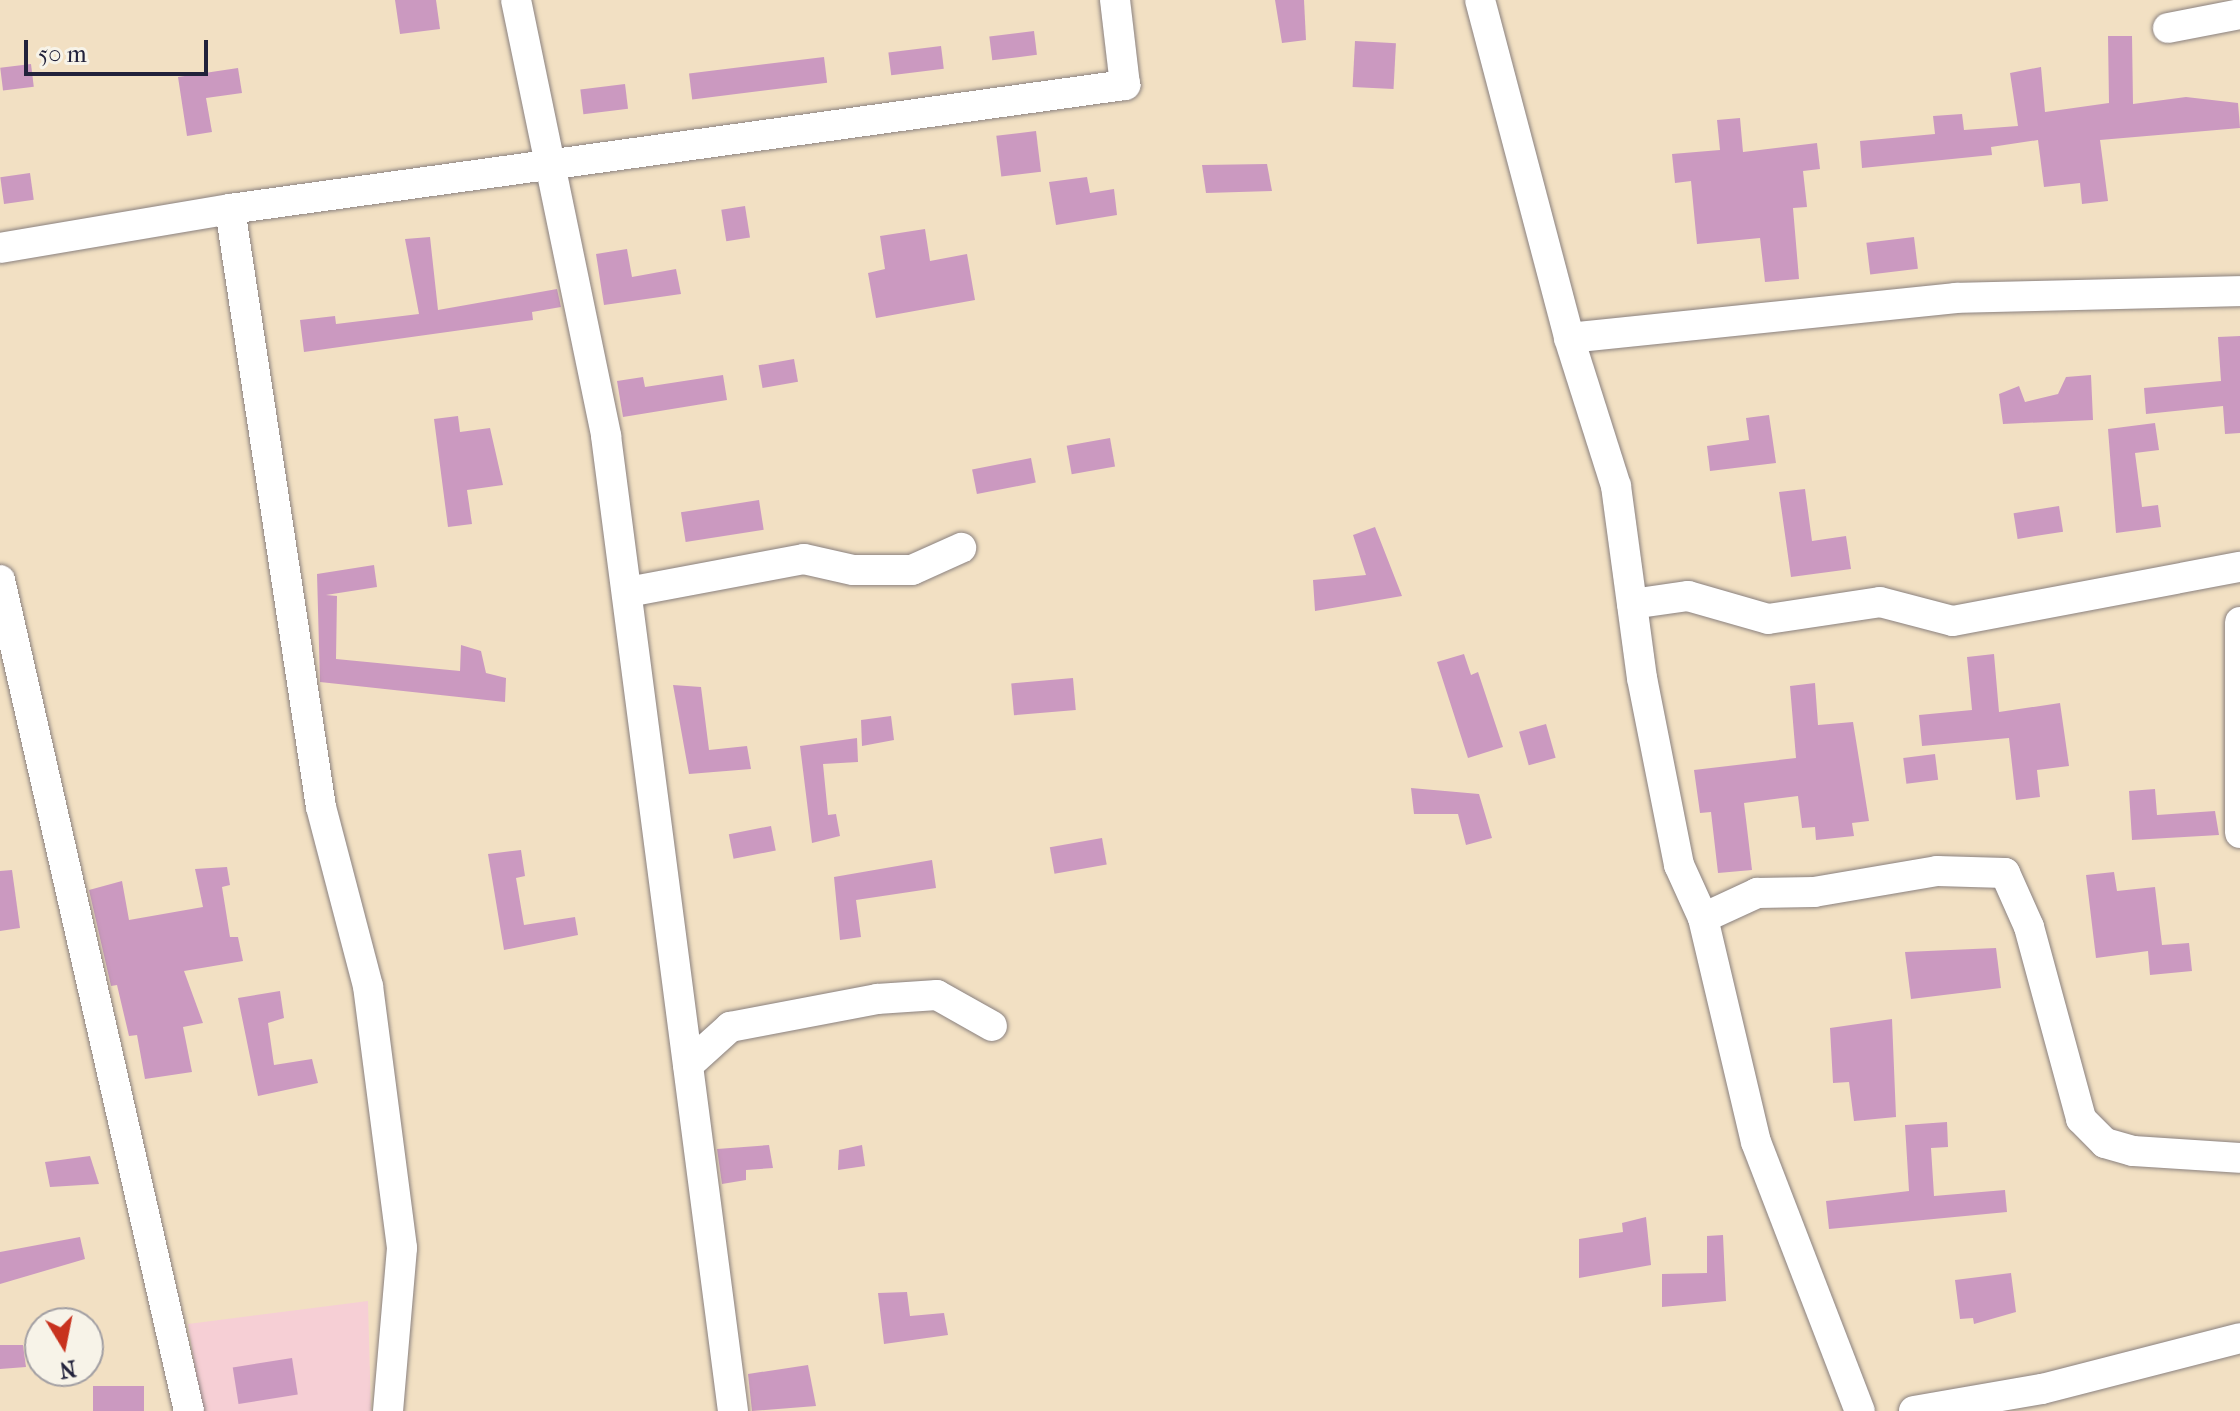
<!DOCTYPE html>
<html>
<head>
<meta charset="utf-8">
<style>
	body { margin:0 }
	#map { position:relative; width:2240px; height:1411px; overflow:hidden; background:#f2e0c3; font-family:"IM FELL French Canon",serif }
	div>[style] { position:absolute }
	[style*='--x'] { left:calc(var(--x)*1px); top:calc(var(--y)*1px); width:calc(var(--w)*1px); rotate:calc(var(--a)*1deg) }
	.built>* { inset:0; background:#f6cfd5 }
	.building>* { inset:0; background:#cb99c0; transform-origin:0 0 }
	.roads { filter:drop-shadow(0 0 2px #8a817f) drop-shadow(0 0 2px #8a817f) }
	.minor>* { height:30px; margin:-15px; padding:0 15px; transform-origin:15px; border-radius:15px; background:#fff }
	span { translate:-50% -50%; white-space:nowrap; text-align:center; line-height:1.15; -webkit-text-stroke:6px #f7f3e8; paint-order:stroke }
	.north { position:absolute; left:24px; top:1307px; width:80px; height:80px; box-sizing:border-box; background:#f7f3e8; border:2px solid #a29fa3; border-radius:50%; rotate:170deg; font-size:22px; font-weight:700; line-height:32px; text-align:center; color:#22223b }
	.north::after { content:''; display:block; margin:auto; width:28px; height:36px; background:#c8321e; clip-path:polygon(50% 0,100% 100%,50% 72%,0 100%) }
	.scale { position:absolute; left:24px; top:40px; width:184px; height:36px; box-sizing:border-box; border:4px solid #22223b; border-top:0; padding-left:10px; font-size:24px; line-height:28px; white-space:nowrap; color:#22223b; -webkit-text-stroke:6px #f7f3e8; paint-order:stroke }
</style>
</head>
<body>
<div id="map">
	<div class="built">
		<div style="clip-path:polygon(368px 1301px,371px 1411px,202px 1411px,188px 1324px)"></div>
	</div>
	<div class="building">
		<div style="clip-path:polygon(395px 0,436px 0,440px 29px,400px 34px)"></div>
		<div style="clip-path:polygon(1275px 0,1304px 0,1306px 40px,1282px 43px)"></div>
		<div style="left:1034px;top:31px;width:24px;height:45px;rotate:83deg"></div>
		<div style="clip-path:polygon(2108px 36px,2132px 36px,2133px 104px,2186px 97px,2238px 103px,2240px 128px,2100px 140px,2108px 201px,2082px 204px,2080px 183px,2044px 187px,2038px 140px,1991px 147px,1992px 155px,1862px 168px,1860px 141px,1935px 134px,1933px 116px,1962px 114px,1964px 130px,2018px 126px,2010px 73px,2041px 67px,2045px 112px,2109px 103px)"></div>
		<div style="left:1355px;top:41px;width:41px;height:46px;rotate:3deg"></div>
		<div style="left:941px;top:46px;width:23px;height:53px;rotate:83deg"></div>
		<div style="left:824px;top:57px;width:26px;height:136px;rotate:83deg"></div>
		<div style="left:31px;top:64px;width:23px;height:31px;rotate:83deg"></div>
		<div style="clip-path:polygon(238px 68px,242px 93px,206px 98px,212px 132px,187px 136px,178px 77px)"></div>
		<div style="left:625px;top:84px;width:25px;height:45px;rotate:83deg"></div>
		<div style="clip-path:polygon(1740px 118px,1743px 152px,1817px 143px,1820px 169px,1803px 171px,1807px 207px,1793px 208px,1799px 279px,1765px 282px,1760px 238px,1697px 244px,1691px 181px,1675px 183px,1672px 154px,1720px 150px,1717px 120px)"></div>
		<div style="left:1036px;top:131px;width:41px;height:40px;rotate:83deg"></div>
		<div style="clip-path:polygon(1267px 164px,1272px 191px,1206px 193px,1202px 165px)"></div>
		<div style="left:30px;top:173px;width:27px;height:30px;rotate:82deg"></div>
		<div style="clip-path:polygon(1087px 177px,1090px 193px,1114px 189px,1117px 215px,1056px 225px,1049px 182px)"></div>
		<div style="left:745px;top:206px;width:32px;height:24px;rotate:81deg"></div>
		<div style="clip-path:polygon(925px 229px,930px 261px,967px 254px,975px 300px,876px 318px,868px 273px,885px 269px,880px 236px)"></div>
		<div style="clip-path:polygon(430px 237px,438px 310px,557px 289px,561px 307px,532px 312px,533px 320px,304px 352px,300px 320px,335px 316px,336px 324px,419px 314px,405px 239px)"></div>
		<div style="left:1914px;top:237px;width:32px;height:48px;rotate:83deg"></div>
		<div style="clip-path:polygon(627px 249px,632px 277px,676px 269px,681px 294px,604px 305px,596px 254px)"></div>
		<div style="clip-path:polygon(2240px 336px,2240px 433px,2225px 434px,2223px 406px,2146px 414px,2144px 388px,2221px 381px,2218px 337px)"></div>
		<div style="left:794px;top:359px;width:23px;height:36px;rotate:80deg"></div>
		<div style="clip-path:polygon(723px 375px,727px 400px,623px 417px,617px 381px,643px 377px,645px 387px)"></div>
		<div style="clip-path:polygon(2091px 375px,2093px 420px,2003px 424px,1999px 394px,2019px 386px,2025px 402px,2058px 394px,2066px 377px)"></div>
		<div style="clip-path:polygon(1769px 415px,1776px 463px,1710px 471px,1707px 446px,1749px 440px,1746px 418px)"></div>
		<div style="clip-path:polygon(458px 416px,460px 432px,490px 428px,503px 485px,467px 490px,472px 524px,448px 527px,434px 419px)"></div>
		<div style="clip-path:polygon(2155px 423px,2159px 450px,2135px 453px,2142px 507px,2158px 505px,2161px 527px,2116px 533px,2108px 429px)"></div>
		<div style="left:1110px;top:438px;width:29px;height:44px;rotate:80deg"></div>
		<div style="left:1031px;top:458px;width:25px;height:60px;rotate:79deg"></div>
		<div style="clip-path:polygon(1805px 489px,1812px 541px,1846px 536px,1851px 569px,1791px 577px,1779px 492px)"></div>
		<div style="left:759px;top:500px;width:30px;height:79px;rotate:81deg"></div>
		<div style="left:2059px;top:506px;width:26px;height:46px;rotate:81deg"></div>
		<div style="clip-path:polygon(1375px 527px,1402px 596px,1315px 611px,1313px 580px,1366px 575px,1353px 535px)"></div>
		<div style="clip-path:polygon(374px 565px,377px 587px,326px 595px,337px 596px,336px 659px,460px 671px,461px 645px,481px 651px,486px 673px,506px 678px,505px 702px,320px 682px,317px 574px)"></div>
		<div style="clip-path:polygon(1464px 654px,1471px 675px,1478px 672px,1503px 747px,1468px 758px,1437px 662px)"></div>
		<div style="clip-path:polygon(1994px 654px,1999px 712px,2060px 703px,2069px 766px,2037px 770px,2040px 797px,2016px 800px,2009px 738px,1922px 746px,1919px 715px,1972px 710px,1967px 657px)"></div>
		<div style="left:1073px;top:678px;width:32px;height:62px;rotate:85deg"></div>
		<div style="clip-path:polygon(1815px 683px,1818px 725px,1853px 722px,1869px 821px,1852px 823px,1854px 836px,1816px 840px,1815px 827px,1802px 828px,1798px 796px,1744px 803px,1752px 870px,1718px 873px,1711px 812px,1700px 813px,1694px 770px,1796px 758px,1790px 686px)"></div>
		<div style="clip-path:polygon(673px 685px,701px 687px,709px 750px,747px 746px,751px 769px,689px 774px)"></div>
		<div style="clip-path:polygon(891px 716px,894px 740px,862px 746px,861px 720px)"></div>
		<div style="left:1546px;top:724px;width:35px;height:28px;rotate:74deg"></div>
		<div style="clip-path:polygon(857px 738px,858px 762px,823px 764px,828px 815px,836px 814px,840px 836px,812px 843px,800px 746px)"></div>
		<div style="left:1935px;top:754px;width:26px;height:32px;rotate:83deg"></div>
		<div style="clip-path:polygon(1411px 788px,1479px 794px,1492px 838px,1466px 845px,1458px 814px,1414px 814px)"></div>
		<div style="clip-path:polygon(2155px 789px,2157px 815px,2215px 811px,2219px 835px,2132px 840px,2129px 791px)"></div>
		<div style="left:771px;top:826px;width:25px;height:43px;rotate:79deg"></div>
		<div style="left:1102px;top:838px;width:27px;height:53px;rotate:80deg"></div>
		<div style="clip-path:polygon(521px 850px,525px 876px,516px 878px,524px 925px,575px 917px,578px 935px,504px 950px,488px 854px)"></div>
		<div style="clip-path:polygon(932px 860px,936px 888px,856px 900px,861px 937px,840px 940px,834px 877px)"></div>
		<div style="clip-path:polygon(227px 867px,230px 885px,222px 887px,230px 937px,238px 937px,243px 961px,184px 971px,203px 1023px,183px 1027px,192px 1072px,145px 1079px,137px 1035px,129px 1036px,117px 985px,111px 986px,89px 890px,122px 881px,129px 920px,203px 907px,195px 869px)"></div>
		<div style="clip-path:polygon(12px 870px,20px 928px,0 931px,0 871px)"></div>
		<div style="clip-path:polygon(2114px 872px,2117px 891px,2155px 887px,2162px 945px,2189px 943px,2192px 971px,2150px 975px,2148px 951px,2096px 958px,2086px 875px)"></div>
		<div style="clip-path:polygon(1996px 948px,2001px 988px,1911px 999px,1905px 952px)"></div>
		<div style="clip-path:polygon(280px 991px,284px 1018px,268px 1023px,274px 1065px,312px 1059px,318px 1083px,258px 1096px,238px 998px)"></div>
		<div style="clip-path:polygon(1892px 1019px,1896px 1117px,1854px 1121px,1849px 1082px,1833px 1083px,1830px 1028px)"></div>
		<div style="clip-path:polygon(1947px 1122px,1948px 1147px,1931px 1148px,1934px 1196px,2005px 1190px,2007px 1212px,1829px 1229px,1826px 1201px,1909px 1191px,1905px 1125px)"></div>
		<div style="clip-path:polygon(769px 1145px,773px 1168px,746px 1170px,746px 1180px,722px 1184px,717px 1149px)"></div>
		<div style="clip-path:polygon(862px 1145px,865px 1166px,838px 1170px,839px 1150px)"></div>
		<div style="clip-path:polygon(90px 1156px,99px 1184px,50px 1187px,45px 1162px)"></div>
		<div style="clip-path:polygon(1646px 1217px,1651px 1265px,1579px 1278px,1579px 1239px,1623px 1232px,1622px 1223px)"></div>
		<div style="clip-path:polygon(1723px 1235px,1726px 1301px,1662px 1307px,1662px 1274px,1707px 1273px,1707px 1236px)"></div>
		<div style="clip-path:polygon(80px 1237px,85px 1259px,0 1284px,0 1252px)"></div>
		<div style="clip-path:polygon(2011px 1273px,2016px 1312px,1974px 1324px,1973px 1318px,1960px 1319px,1955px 1280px)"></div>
		<div style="clip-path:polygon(907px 1292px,910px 1316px,944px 1313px,948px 1335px,884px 1344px,878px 1293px)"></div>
		<div style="clip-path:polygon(0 1345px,23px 1345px,26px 1367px,0 1369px)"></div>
		<div style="left:292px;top:1358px;width:37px;height:60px;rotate:81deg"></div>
		<div style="clip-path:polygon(808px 1365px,816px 1406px,752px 1411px,748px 1374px)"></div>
		<div style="left:93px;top:1386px;width:51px;height:25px"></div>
	</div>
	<div class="roads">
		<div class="minor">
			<div style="--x:516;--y:0;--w:445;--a:78.3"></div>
			<div style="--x:606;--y:436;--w:983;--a:82.58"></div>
			<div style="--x:1480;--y:0;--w:350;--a:75.2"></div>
			<div style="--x:1569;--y:338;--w:155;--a:72.4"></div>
			<div style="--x:1616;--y:486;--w:194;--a:82.3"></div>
			<div style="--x:1642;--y:678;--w:191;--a:78.8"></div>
			<div style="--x:1679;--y:865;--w:58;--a:65.6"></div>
			<div style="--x:1703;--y:918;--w:230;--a:76.7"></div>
			<div style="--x:1756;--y:1142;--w:288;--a:68.9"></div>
			<div style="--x:2168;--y:28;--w:73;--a:-11"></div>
			<div style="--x:230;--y:209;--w:605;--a:81.35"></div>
			<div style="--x:321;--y:807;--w:185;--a:75.3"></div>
			<div style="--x:368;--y:986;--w:264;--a:82.6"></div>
			<div style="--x:402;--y:1248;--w:164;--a:94.9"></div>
			<div style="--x:0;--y:248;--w:233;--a:-9.6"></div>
			<div style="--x:230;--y:209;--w:904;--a:-7.89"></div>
			<div style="--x:1125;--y:85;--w:86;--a:-96.7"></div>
			<div style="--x:1569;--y:338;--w:389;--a:-5.9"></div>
			<div style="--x:1956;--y:298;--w:284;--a:-1.4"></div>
			<div style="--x:0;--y:580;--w:852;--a:77.19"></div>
			<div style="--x:628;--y:592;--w:179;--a:-10.6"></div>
			<div style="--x:804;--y:559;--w:50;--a:12.7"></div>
			<div style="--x:853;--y:570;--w:59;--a:0"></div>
			<div style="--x:912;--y:570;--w:54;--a:-24.2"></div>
			<div style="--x:1632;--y:604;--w:57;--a:-8.1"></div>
			<div style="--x:1688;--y:596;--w:83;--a:16"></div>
			<div style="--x:1768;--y:619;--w:113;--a:-8.6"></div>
			<div style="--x:1880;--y:602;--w:75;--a:14.6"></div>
			<div style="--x:1953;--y:621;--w:292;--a:-10.7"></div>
			<div style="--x:2240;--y:622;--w:211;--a:90"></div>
			<div style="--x:1703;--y:918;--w:60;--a:-24.8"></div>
			<div style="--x:1757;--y:893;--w:57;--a:-1"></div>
			<div style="--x:1814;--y:892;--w:125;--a:-9.7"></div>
			<div style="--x:1937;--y:871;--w:68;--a:1.7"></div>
			<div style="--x:2005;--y:873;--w:59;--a:66"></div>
			<div style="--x:2029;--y:927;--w:199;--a:74.8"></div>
			<div style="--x:2081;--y:1119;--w:34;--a:45"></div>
			<div style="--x:2105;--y:1143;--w:29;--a:16"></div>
			<div style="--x:2133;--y:1151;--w:107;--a:3.7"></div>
			<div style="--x:688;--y:1065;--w:57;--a:-42.1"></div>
			<div style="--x:730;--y:1027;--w:150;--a:-10.8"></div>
			<div style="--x:877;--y:999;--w:60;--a:-3.8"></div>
			<div style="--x:937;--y:995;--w:63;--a:29.4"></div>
			<div style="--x:1914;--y:1411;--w:130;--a:-9.8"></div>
			<div style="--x:2042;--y:1389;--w:204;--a:-14.4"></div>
		</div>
	</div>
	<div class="north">N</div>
	<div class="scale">50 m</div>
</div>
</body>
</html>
